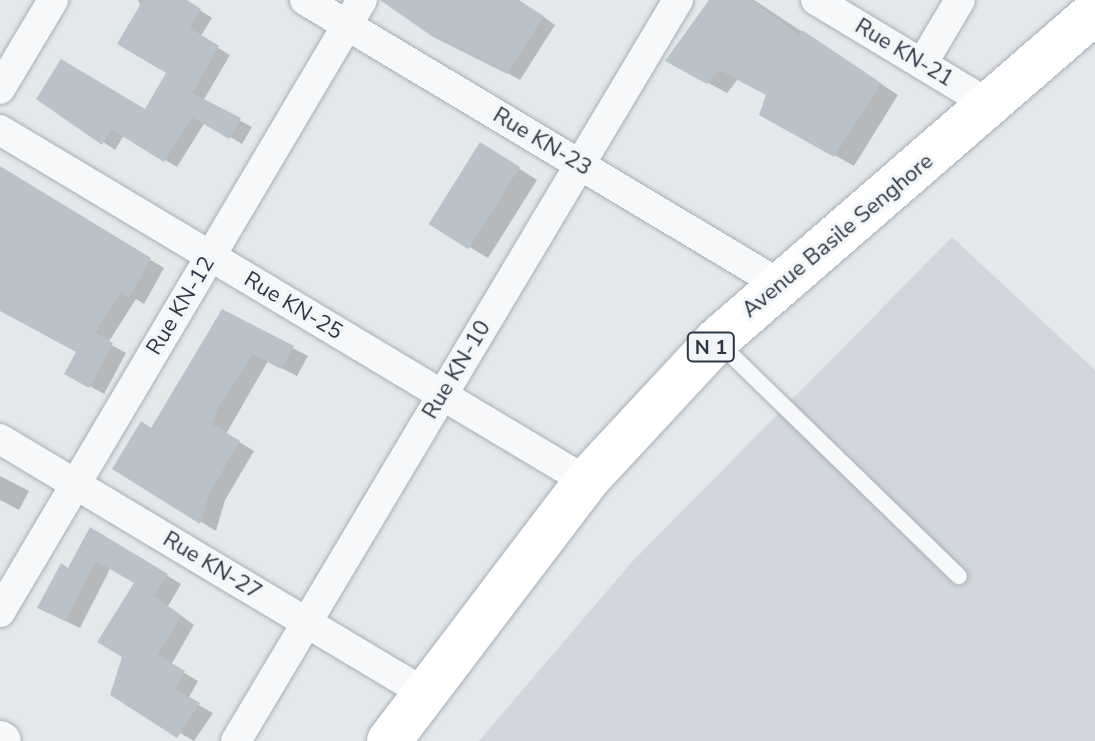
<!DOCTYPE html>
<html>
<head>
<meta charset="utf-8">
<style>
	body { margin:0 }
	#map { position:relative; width:1095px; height:741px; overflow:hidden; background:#e3e8eb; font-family:"Nunito Sans",sans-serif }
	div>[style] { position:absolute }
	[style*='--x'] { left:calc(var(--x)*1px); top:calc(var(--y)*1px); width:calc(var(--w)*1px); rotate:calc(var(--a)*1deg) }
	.built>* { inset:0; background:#d1d7dd }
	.shadow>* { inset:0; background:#0003 }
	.building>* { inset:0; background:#bac2c9; transform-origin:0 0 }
	.roads { filter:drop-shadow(0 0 2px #a8afb6) drop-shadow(0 0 2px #a8afb6) }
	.service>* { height:16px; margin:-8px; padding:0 8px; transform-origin:8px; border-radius:8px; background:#f6f8f9 }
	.minor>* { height:30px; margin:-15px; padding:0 15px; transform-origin:15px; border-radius:15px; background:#f6f8f9 }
	.tertiary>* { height:38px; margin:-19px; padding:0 19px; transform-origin:19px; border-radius:19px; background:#f6f8f9 }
	.trunk>* { height:44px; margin:-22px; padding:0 22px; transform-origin:22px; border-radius:22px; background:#fff }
	span { translate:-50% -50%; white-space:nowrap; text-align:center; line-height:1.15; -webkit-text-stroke:6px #f3f6f8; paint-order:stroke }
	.shield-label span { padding:2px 6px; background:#f3f6f8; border:2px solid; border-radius:6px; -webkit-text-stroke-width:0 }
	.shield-label { font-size:20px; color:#2b3744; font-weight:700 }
	.street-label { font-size:22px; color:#2b3744 }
</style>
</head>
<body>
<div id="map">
	<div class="built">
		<div style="clip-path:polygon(952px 237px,1095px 370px,1095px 741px,479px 741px,630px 564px)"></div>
	</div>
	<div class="shadow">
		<div style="clip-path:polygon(138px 0,184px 0,212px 18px,200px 37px,230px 55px,203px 101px,252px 127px,242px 144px,205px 122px,177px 167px,124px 135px,115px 150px,38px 98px,146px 112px,169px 72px)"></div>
		<div style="clip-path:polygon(401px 0,519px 0,555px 25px,520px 80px,394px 9px)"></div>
		<div style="clip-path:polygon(711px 0,754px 0,898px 95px,854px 166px,762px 114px,768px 95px,738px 79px,727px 93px,686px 71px)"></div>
		<div style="clip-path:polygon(500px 156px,537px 180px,488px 258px,431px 224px)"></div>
		<div style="clip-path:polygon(0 169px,164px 268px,144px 304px,136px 299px,108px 343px,126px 353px,104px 394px,67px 373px,78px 352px,0 308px)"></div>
		<div style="clip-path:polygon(222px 312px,308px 356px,297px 376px,268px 361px,226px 434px,254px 451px,225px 500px,216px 531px,114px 468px,152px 430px)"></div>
		<div style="clip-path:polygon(0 476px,29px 491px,19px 510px,0 500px)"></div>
		<div style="clip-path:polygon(91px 530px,181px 584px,168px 606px,194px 625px,171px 665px,198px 681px,188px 699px,213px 713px,194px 741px,112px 694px,125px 664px,137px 582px,111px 567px,80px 628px,53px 615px)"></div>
	</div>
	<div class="building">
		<div style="clip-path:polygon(143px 0,187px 0,201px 9px,190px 28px,219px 46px,192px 93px,241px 118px,229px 139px,192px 117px,164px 162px,111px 129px,102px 145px,36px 99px,61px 59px,145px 109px,166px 73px,117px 44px)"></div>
		<div style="clip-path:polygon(380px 0,518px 0,544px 16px,507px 74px,433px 37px)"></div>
		<div style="clip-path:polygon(709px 0,752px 0,799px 35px,802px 30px,881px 83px,834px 157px,759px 115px,766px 95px,719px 70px,707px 84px,665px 61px)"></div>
		<div style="left:480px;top:142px;width:47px;height:97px;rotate:32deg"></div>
		<div style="clip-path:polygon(0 166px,151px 258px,129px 298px,120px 293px,95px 333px,113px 343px,89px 388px,64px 374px,76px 352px,0 311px)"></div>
		<div style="clip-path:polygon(222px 309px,294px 346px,281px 369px,253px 354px,217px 410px,212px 424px,240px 441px,210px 492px,200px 524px,112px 469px,141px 421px,151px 428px)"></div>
		<div style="clip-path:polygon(90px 527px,168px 574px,154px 596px,181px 615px,158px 655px,185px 671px,175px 689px,200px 703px,177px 738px,110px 695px,122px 657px,97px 642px,134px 583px,96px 561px,65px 621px,37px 608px,61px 563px,68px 568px)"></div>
	</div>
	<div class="roads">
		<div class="service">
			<div style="--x:718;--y:342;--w:336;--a:44.2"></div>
		</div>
		<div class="minor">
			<div style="--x:305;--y:0;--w:553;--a:30.93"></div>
			<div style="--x:816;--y:0;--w:205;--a:31.1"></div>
			<div style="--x:922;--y:64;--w:74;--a:-59.3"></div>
			<div style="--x:0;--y:89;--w:104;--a:-59.2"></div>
			<div style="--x:0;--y:130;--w:683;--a:30.92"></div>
			<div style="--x:0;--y:439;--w:494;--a:30.9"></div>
			<div style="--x:0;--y:612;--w:711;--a:-59.4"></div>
			<div style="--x:236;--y:741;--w:863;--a:-59.18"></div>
		</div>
		<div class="tertiary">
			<div style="--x:0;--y:740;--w:2;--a:27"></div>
		</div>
		<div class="trunk">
			<div style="--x:389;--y:741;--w:326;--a:-52.8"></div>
			<div style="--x:586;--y:481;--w:192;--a:-47.1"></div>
			<div style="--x:717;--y:340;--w:500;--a:-40.95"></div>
		</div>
	</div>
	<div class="shield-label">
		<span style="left:711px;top:347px">N 1</span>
	</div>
	<div class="street-label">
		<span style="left:904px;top:53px;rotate:31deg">Rue KN-21</span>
		<span style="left:542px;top:142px;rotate:31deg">Rue KN-23</span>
		<span style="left:838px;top:236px;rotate:-40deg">Avenue Basile Senghore</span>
		<span style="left:181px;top:306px;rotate:-59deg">Rue KN-12</span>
		<span style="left:293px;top:306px;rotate:31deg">Rue KN-25</span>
		<span style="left:457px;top:370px;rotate:-59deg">Rue KN-10</span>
		<span style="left:212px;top:566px;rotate:31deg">Rue KN-27</span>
	</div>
</div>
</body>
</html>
